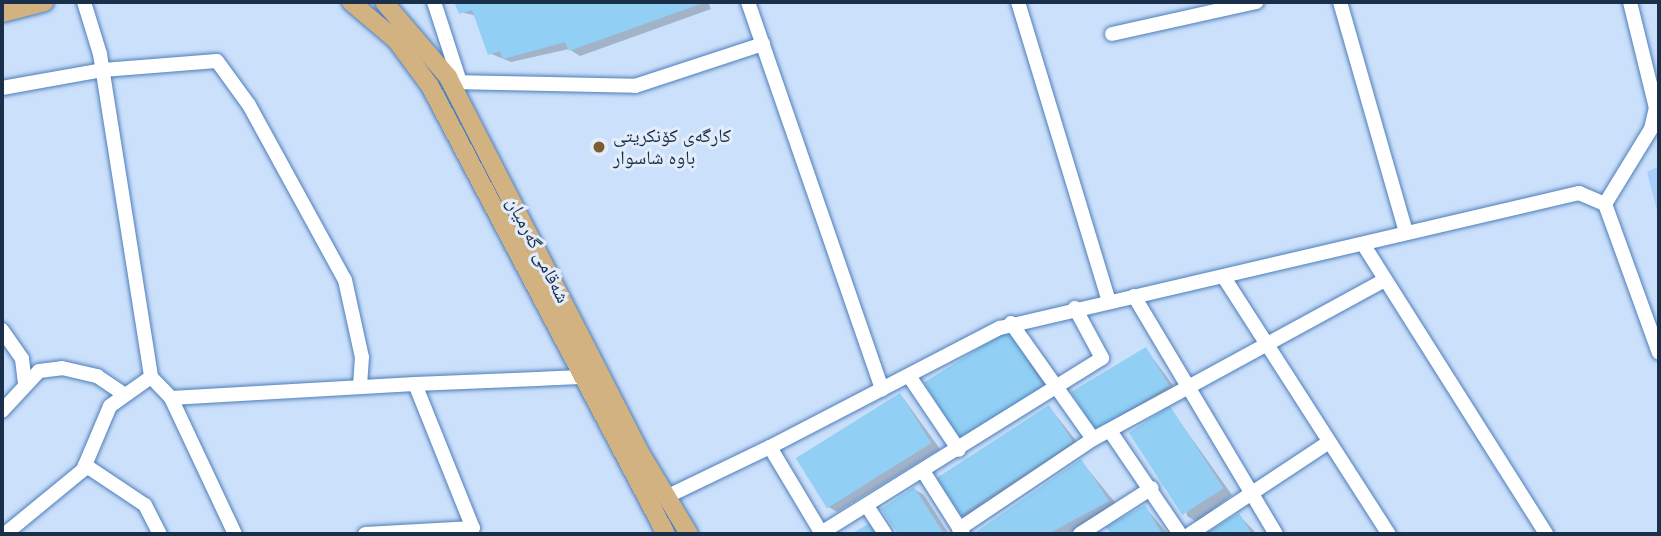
<!DOCTYPE html>
<html>
<head>
<meta charset="utf-8">
<style>
	body { margin:0 }
	#map { position:relative; width:1661px; height:536px; overflow:hidden; background:#cbe0fb; font-family:Lora,"Noto Naskh Arabic",serif }
	div>[style] { position:absolute }
	[style*='--x'] { left:calc(var(--x)*1px); top:calc(var(--y)*1px); width:calc(var(--w)*1px); rotate:calc(var(--a)*1deg) }
	.green>* { inset:0; background:#aacefa }
	.shadow>* { inset:0; background:#0003 }
	.building>* { inset:0; background:#91d0f4; transform-origin:0 0 }
	.roads { filter:drop-shadow(0 0 2px #4d7eba) drop-shadow(0 0 2px #4d7eba) }
	.minor>* { height:14px; margin:-7px; padding:0 7px; transform-origin:7px; border-radius:7px; background:#fff }
	.major>* { height:18px; margin:-9px; padding:0 9px; transform-origin:9px; border-radius:9px; background:#d2b280 }
	.dots>* { width:19px; height:19px; translate:-50% -50%; box-sizing:border-box; border:4px solid #e2ecfa; border-radius:50% }
	span { translate:-50% -50%; white-space:nowrap; text-align:center; line-height:1.15; -webkit-text-stroke:6px #e2ecfa; paint-order:stroke }
	.poi-label { font-size:19px; color:#1a2f49 }
	.left { translate:0 -50%; text-align:left }
	.street-label { font-size:19px; color:#1a2f49 }
	.frame { position:absolute; inset:0; border:4px solid #1a2f49; pointer-events:none }
</style>
</head>
<body>
<div id="map">
	<div class="green">
		<div style="clip-path:polygon(1659px 166px,1659px 218px,1647px 172px)"></div>
	</div>
	<div class="shadow">
		<div style="clip-path:polygon(456px 2px,708px 2px,711px 9px,580px 56px,569px 49px,511px 62px,489px 53px,477px 16px,460px 12px)"></div>
		<div style="clip-path:polygon(1008px 332px,1051px 392px,970px 442px,960px 436px)"></div>
		<div style="clip-path:polygon(1146px 349px,1178px 392px,1096px 429px)"></div>
		<div style="clip-path:polygon(901px 395px,940px 449px,837px 512px,827px 506px)"></div>
		<div style="clip-path:polygon(1049px 407px,1082px 448px,970px 520px,960px 515px)"></div>
		<div style="clip-path:polygon(1170px 408px,1232px 495px,1197px 522px,1187px 516px)"></div>
		<div style="clip-path:polygon(1081px 461px,1118px 506px,1067px 534px,975px 534px)"></div>
		<div style="clip-path:polygon(914px 489px,924px 495px,949px 534px,900px 534px,883px 509px)"></div>
		<div style="clip-path:polygon(1145px 507px,1168px 534px,1113px 534px,1109px 528px)"></div>
		<div style="clip-path:polygon(1239px 515px,1257px 534px,1207px 534px)"></div>
	</div>
	<div class="building">
		<div style="clip-path:polygon(454px 2px,706px 2px,569px 51px,565px 42px,503px 59px,500px 51px,488px 55px,472px 10px,459px 14px)"></div>
		<div style="left:1008px;top:330px;width:66px;height:99px;rotate:58deg"></div>
		<div style="left:1146px;top:347px;width:45px;height:87px;rotate:59deg"></div>
		<div style="left:900px;top:393px;width:59px;height:123px;rotate:58deg"></div>
		<div style="left:1049px;top:405px;width:44px;height:134px;rotate:57deg"></div>
		<div style="left:1170px;top:406px;width:98px;height:49px;rotate:57deg"></div>
		<div style="clip-path:polygon(1081px 459px,1109px 501px,1048px 534px,973px 534px)"></div>
		<div style="clip-path:polygon(914px 487px,944px 534px,898px 534px,881px 509px)"></div>
		<div style="clip-path:polygon(1145px 505px,1162px 534px,1111px 534px,1106px 527px)"></div>
		<div style="clip-path:polygon(1239px 513px,1252px 534px,1204px 534px)"></div>
		<div style="clip-path:polygon(870px 523px,877px 534px,851px 534px)"></div>
	</div>
	<div class="roads">
		<div class="minor">
			<div style="--x:84;--y:2;--w:54;--a:72.9"></div>
			<div style="--x:100;--y:54;--w:327;--a:81"></div>
			<div style="--x:151;--y:377;--w:29;--a:46"></div>
			<div style="--x:171;--y:398;--w:150;--a:64.8"></div>
			<div style="--x:434;--y:2;--w:84;--a:72"></div>
			<div style="--x:748;--y:2;--w:410;--a:70.9"></div>
			<div style="--x:1018;--y:2;--w:313;--a:73.1"></div>
			<div style="--x:1340;--y:2;--w:239;--a:74"></div>
			<div style="--x:1112;--y:34;--w:148;--a:-12.5"></div>
			<div style="--x:451;--y:82;--w:184;--a:1.2"></div>
			<div style="--x:635;--y:86;--w:135;--a:-18.2"></div>
			<div style="--x:2;--y:88;--w:103;--a:-10.1"></div>
			<div style="--x:103;--y:70;--w:114;--a:-4.5"></div>
			<div style="--x:217;--y:61;--w:54;--a:54"></div>
			<div style="--x:249;--y:105;--w:200;--a:61.3"></div>
			<div style="--x:345;--y:280;--w:79;--a:77.6"></div>
			<div style="--x:362;--y:357;--w:30;--a:94"></div>
			<div style="--x:1605;--y:204;--w:88;--a:-58.5"></div>
			<div style="--x:1651;--y:129;--w:22;--a:-77"></div>
			<div style="--x:1656;--y:108;--w:109;--a:-103.8"></div>
			<div style="--x:1363;--y:244;--w:343;--a:57.7"></div>
			<div style="--x:1225;--y:279;--w:303;--a:57.3"></div>
			<div style="--x:1134;--y:296;--w:277;--a:59.2"></div>
			<div style="--x:1011;--y:323;--w:142;--a:54.7"></div>
			<div style="--x:1093;--y:439;--w:332;--a:-28.6"></div>
			<div style="--x:2;--y:330;--w:35;--a:55"></div>
			<div style="--x:22;--y:359;--w:24;--a:83"></div>
			<div style="--x:909;--y:376;--w:89;--a:56"></div>
			<div style="--x:415;--y:384;--w:165;--a:-2.4"></div>
			<div style="--x:171;--y:398;--w:244;--a:-3.3"></div>
			<div style="--x:415;--y:384;--w:155;--a:68.1"></div>
			<div style="--x:473;--y:528;--w:108;--a:176.8"></div>
			<div style="--x:2;--y:411;--w:54;--a:-47.2"></div>
			<div style="--x:39;--y:371;--w:23;--a:-7"></div>
			<div style="--x:62;--y:368;--w:36;--a:13"></div>
			<div style="--x:97;--y:376;--w:29;--a:34"></div>
			<div style="--x:1110;--y:431;--w:125;--a:55.8"></div>
			<div style="--x:85;--y:465;--w:72;--a:33.7"></div>
			<div style="--x:145;--y:505;--w:33;--a:63"></div>
			<div style="--x:923;--y:471;--w:75;--a:57.6"></div>
			<div style="--x:666;--y:497;--w:115;--a:-25.7"></div>
			<div style="--x:867;--y:506;--w:33;--a:57"></div>
			<div style="--x:959;--y:529;--w:161;--a:-33.9"></div>
			<div style="--x:821;--y:533;--w:331;--a:-31.9"></div>
			<div style="--x:1102;--y:358;--w:57;--a:-118.4"></div>
			<div style="--x:5;--y:534;--w:101;--a:-39.4"></div>
			<div style="--x:83;--y:470;--w:69;--a:-67.1"></div>
			<div style="--x:110;--y:406;--w:50;--a:-35.3"></div>
			<div style="--x:822;--y:534;--w:101;--a:-120.9"></div>
			<div style="--x:770;--y:447;--w:259;--a:-27.4"></div>
			<div style="--x:1000;--y:328;--w:595;--a:-13.12"></div>
			<div style="--x:1579;--y:193;--w:28;--a:23"></div>
			<div style="--x:1605;--y:204;--w:158;--a:70.1"></div>
			<div style="--x:1080;--y:534;--w:85;--a:-32.6"></div>
			<div style="--x:1190;--y:534;--w:167;--a:-33.5"></div>
		</div>
		<div class="major">
			<div style="--x:351;--y:2;--w:59;--a:40.2"></div>
			<div style="--x:396;--y:40;--w:57;--a:53.5"></div>
			<div style="--x:430;--y:86;--w:506;--a:62.22"></div>
			<div style="--x:384;--y:2;--w:99;--a:49.5"></div>
			<div style="--x:448;--y:77;--w:424;--a:62.9"></div>
			<div style="--x:641;--y:454;--w:93;--a:59"></div>
			<div style="--x:2;--y:13;--w:44;--a:-14.3"></div>
		</div>
	</div>
	<div class="dots">
		<div style="left:599px;top:147px;background:#7b5d31"></div>
	</div>
	<div class="poi-label">
		<span class="left" style="left:613px;top:147px">کارگەی کۆنکریتی<br>باوە شاسوار</span>
	</div>
	<div class="street-label">
		<span style="left:538px;top:250px;rotate:63deg">شەقامی گەرمیان</span>
	</div>
	<div class="frame"></div>
</div>
</body>
</html>
